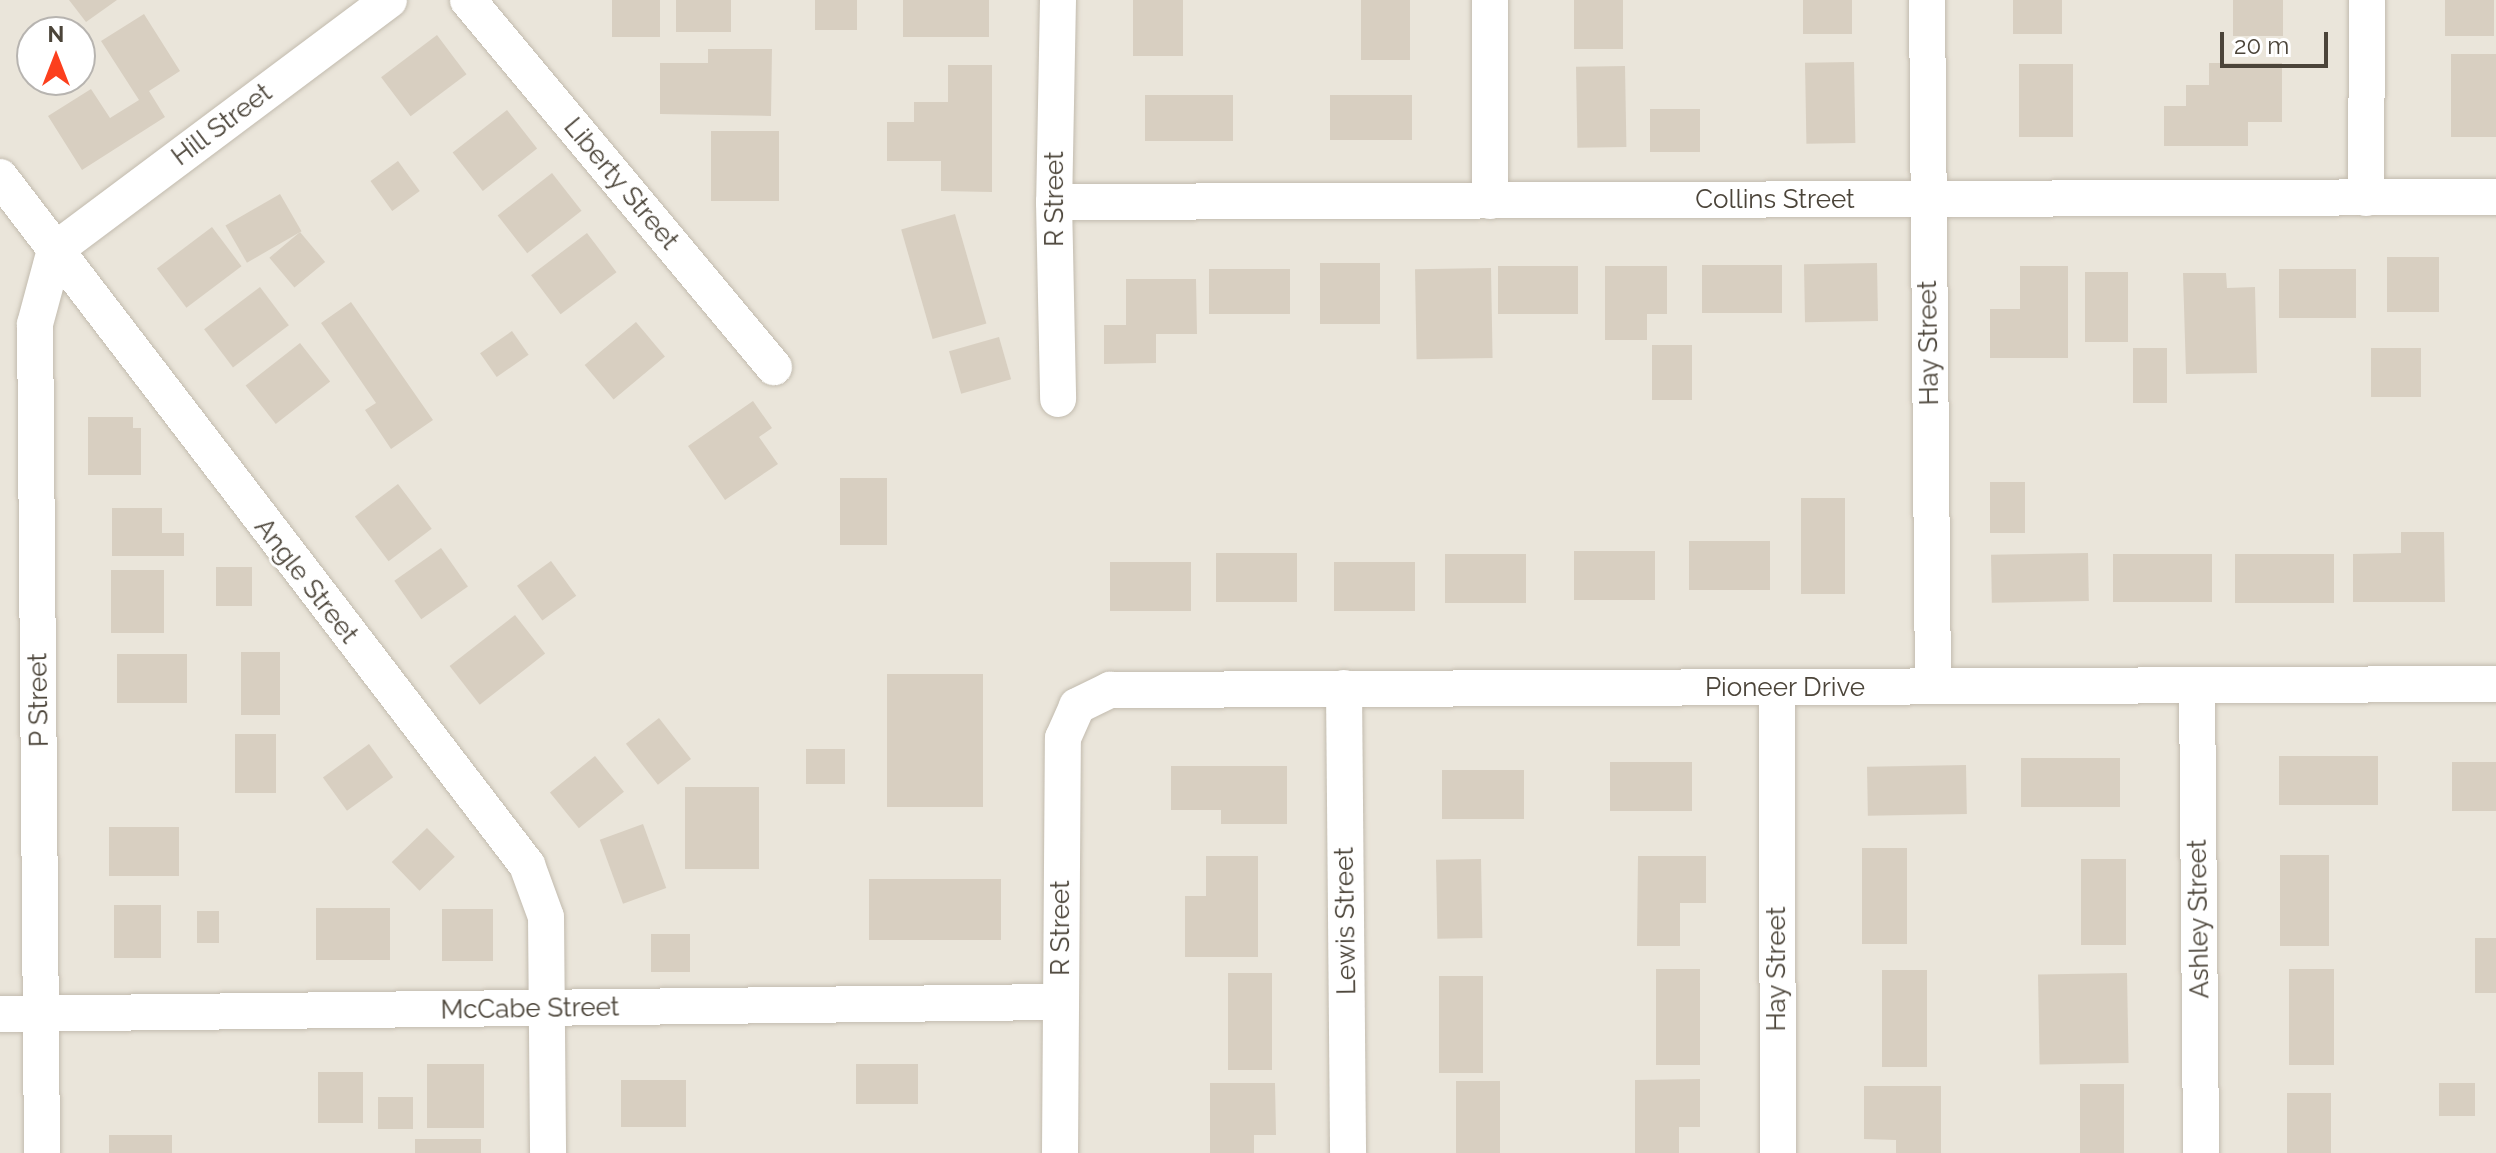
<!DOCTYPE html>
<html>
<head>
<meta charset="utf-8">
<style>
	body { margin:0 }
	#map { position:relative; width:2496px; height:1153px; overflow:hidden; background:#f6f3ec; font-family:Raleway,sans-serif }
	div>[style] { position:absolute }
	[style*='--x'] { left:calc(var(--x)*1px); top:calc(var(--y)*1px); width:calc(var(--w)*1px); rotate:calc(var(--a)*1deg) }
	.residential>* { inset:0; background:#eae5da }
	.building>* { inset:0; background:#d8cfc1; transform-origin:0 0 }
	.roads { filter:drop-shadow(0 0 2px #c2bbae) drop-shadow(0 0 2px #c2bbae) }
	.street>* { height:36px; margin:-18px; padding:0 18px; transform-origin:18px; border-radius:18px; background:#fff }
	span { translate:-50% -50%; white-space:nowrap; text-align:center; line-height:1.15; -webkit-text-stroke:6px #fff; paint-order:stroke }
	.street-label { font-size:26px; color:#4b4439 }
	.north { position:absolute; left:16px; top:16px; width:80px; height:80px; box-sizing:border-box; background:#fff; border:2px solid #b7b4b0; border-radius:50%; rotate:0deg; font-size:22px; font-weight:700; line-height:32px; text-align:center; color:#4b4439 }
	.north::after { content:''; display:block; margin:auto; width:28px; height:36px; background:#fc3f1d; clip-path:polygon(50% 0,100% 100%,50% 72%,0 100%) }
	.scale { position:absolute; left:2220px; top:32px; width:108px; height:36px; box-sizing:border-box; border:4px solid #4b4439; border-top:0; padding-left:10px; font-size:24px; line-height:28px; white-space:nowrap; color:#4b4439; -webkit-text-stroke:6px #fff; paint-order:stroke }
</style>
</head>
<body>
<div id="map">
	<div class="residential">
		<div style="clip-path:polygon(evenodd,0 0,2496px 0,2496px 1153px,0 1153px,0 0,32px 32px,80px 32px,80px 80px,32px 80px,32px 32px)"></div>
	</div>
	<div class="building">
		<div style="clip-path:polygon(69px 0,117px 0,86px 22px)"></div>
		<div style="left:612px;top:0;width:48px;height:37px"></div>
		<div style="left:676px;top:0;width:55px;height:32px"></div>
		<div style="left:815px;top:0;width:42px;height:30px"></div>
		<div style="left:903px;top:0;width:86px;height:37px"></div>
		<div style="left:1133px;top:0;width:50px;height:56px"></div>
		<div style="left:1361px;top:0;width:49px;height:60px"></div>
		<div style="left:1574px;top:0;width:49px;height:49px"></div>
		<div style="left:1803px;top:0;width:49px;height:34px"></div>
		<div style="left:2013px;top:0;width:49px;height:34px"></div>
		<div style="left:2233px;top:0;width:50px;height:36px"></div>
		<div style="left:2445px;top:0;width:49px;height:36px"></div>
		<div style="clip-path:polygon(144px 14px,180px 71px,149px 91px,165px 117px,82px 170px,48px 116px,91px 89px,110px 118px,139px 100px,101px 41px)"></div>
		<div style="left:437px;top:35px;width:49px;height:70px;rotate:53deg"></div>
		<div style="clip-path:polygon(708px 49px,772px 49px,771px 116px,660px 114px,660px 63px,708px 63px)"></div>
		<div style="left:2451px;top:54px;width:45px;height:83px"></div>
		<div style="left:1854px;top:62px;width:81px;height:49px;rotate:89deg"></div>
		<div style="clip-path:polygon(2209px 63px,2282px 63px,2282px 122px,2248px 122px,2248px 146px,2164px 146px,2164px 106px,2186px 106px,2186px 85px,2209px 85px)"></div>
		<div style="left:2019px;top:64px;width:54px;height:73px"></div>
		<div style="clip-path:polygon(948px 65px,992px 65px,992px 192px,941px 191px,941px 161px,887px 161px,887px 122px,914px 122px,914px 102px,948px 102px)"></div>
		<div style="left:1625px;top:66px;width:81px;height:49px;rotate:89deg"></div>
		<div style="left:1145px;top:95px;width:88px;height:46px"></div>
		<div style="left:1330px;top:95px;width:82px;height:45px"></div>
		<div style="left:1650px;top:109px;width:50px;height:43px"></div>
		<div style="left:507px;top:110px;width:49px;height:69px;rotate:52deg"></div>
		<div style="left:711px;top:131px;width:68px;height:70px"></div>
		<div style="left:398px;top:161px;width:37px;height:34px;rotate:54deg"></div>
		<div style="left:552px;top:173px;width:48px;height:69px;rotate:52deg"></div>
		<div style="left:280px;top:194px;width:43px;height:63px;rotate:60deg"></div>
		<div style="left:955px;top:214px;width:114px;height:56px;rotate:74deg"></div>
		<div style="left:212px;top:227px;width:49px;height:69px;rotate:53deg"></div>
		<div style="left:300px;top:232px;width:39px;height:40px;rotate:50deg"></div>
		<div style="left:587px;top:233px;width:49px;height:70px;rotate:53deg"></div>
		<div style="left:2387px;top:257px;width:52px;height:55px"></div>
		<div style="left:1320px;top:263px;width:60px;height:61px"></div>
		<div style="left:1877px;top:263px;width:58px;height:73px;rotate:89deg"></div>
		<div style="left:1782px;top:265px;width:48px;height:80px;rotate:90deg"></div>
		<div style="left:1498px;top:266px;width:80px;height:48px"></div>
		<div style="clip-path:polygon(1605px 266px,1667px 266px,1667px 314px,1647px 314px,1647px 340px,1605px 340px)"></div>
		<div style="clip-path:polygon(2020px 266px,2068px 266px,2068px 358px,1990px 358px,1990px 309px,2020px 309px)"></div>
		<div style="left:1491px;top:268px;width:90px;height:76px;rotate:89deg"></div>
		<div style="left:1209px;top:269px;width:81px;height:45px"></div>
		<div style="left:2279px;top:269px;width:77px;height:49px"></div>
		<div style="left:2085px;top:272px;width:43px;height:70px"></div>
		<div style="clip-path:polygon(2183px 273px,2226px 273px,2227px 288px,2255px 287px,2257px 373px,2186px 374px)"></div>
		<div style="clip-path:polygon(1126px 279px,1196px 279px,1197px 334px,1156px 334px,1156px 363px,1104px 364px,1104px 325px,1126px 325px)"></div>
		<div style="left:260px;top:287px;width:48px;height:70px;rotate:53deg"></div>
		<div style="clip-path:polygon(351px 302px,433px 420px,391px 449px,365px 410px,376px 403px,321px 323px)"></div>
		<div style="left:636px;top:322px;width:45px;height:67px;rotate:50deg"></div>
		<div style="left:512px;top:331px;width:29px;height:39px;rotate:55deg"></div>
		<div style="left:999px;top:337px;width:44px;height:52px;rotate:74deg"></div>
		<div style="left:300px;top:343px;width:49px;height:69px;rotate:52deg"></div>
		<div style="left:1652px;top:345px;width:40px;height:55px"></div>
		<div style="left:2133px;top:348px;width:34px;height:55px"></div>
		<div style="left:2371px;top:348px;width:50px;height:49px"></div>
		<div style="clip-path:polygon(753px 401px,772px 428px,759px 437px,778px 464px,725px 500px,688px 446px)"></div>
		<div style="clip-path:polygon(88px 417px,133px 417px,133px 428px,141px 428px,141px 475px,88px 475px)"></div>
		<div style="left:840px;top:478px;width:47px;height:67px"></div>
		<div style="left:1990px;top:482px;width:35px;height:51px"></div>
		<div style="left:398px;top:484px;width:56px;height:54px;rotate:53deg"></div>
		<div style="left:1801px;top:498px;width:44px;height:96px"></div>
		<div style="clip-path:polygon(112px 508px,162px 508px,162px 533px,184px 533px,184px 556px,112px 556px)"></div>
		<div style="clip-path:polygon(2401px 532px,2444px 532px,2445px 602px,2353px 602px,2353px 554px,2401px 553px)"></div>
		<div style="left:1689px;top:541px;width:81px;height:49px"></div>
		<div style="left:441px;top:548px;width:47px;height:57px;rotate:55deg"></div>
		<div style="left:1574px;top:551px;width:81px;height:49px"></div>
		<div style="left:1216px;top:553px;width:81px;height:49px"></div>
		<div style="left:2088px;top:553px;width:48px;height:97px;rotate:89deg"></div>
		<div style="left:1445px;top:554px;width:81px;height:49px"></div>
		<div style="left:2113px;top:554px;width:99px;height:48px"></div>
		<div style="left:2334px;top:554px;width:49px;height:99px;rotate:90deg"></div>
		<div style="left:551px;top:561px;width:43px;height:42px;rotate:54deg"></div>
		<div style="left:1191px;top:562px;width:49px;height:81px;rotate:90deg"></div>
		<div style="left:1415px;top:562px;width:49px;height:81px;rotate:90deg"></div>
		<div style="left:216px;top:567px;width:36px;height:39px"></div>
		<div style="left:111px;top:570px;width:53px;height:63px"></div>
		<div style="left:515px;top:615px;width:49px;height:83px;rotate:52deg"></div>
		<div style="left:241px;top:652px;width:39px;height:63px"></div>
		<div style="left:187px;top:654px;width:49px;height:70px;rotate:90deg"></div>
		<div style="left:887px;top:674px;width:96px;height:133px"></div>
		<div style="left:659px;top:718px;width:52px;height:42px;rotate:52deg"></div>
		<div style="left:235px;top:734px;width:41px;height:59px"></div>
		<div style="left:369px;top:744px;width:41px;height:57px;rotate:54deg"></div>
		<div style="left:806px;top:749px;width:39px;height:35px"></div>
		<div style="left:595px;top:756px;width:46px;height:58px;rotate:51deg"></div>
		<div style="left:2378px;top:756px;width:49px;height:99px;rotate:90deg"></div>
		<div style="left:2120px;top:758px;width:49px;height:99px;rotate:90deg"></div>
		<div style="left:1610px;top:762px;width:82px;height:49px"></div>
		<div style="left:2452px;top:762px;width:44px;height:49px"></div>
		<div style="left:1966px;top:765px;width:49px;height:99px;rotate:89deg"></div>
		<div style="clip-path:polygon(1171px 766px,1287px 766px,1287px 824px,1221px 824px,1221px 810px,1171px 810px)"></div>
		<div style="left:1442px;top:770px;width:82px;height:49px"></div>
		<div style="left:685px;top:787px;width:74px;height:82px"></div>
		<div style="left:643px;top:824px;width:68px;height:46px;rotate:70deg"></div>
		<div style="left:179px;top:827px;width:49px;height:70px;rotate:90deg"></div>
		<div style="left:427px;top:828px;width:40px;height:49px;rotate:46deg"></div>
		<div style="left:1862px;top:848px;width:45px;height:96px"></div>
		<div style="left:2280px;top:855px;width:49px;height:91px"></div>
		<div style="clip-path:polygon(1206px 856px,1258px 856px,1258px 957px,1185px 957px,1185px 896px,1206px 896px)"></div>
		<div style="clip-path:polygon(1638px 856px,1706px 856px,1706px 903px,1680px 903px,1680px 946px,1637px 946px)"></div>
		<div style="left:1481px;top:859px;width:79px;height:45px;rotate:89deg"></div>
		<div style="left:2081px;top:859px;width:45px;height:86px"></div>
		<div style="left:869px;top:879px;width:132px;height:61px"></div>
		<div style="left:114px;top:905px;width:47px;height:53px"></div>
		<div style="left:316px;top:908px;width:74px;height:52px"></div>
		<div style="left:442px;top:909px;width:51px;height:52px"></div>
		<div style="left:197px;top:911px;width:22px;height:32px"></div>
		<div style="left:651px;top:934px;width:39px;height:38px"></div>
		<div style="left:2475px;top:938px;width:21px;height:55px"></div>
		<div style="left:1656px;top:969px;width:44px;height:96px"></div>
		<div style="left:2289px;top:969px;width:45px;height:96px"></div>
		<div style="left:1882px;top:970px;width:45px;height:97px"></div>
		<div style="left:1228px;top:973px;width:44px;height:97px"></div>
		<div style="left:2127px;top:973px;width:90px;height:89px;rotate:89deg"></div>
		<div style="left:1439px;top:976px;width:44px;height:97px"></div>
		<div style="left:427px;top:1064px;width:57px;height:64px"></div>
		<div style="left:856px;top:1064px;width:62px;height:40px"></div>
		<div style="left:318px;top:1072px;width:45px;height:51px"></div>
		<div style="clip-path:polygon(1700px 1079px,1700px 1127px,1679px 1127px,1679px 1153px,1635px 1153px,1635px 1080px)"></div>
		<div style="left:621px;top:1080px;width:65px;height:47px"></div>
		<div style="left:1456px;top:1081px;width:44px;height:72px"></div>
		<div style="clip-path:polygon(1210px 1083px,1275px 1083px,1276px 1135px,1254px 1135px,1254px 1153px,1210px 1153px)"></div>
		<div style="left:2439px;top:1083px;width:36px;height:33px"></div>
		<div style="left:2080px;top:1084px;width:44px;height:69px"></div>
		<div style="clip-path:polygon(1864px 1086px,1941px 1086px,1941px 1153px,1896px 1153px,1896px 1140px,1864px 1139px)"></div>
		<div style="left:2287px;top:1093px;width:44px;height:60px"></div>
		<div style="left:378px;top:1097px;width:35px;height:32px"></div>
		<div style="left:172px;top:1135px;width:18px;height:63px;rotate:90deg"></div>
		<div style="left:415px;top:1139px;width:66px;height:14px"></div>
	</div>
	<div class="roads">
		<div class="street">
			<div style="--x:468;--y:0;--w:478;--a:50.2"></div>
			<div style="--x:1058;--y:0;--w:202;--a:91.1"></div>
			<div style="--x:1054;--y:202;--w:197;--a:88.8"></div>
			<div style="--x:1927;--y:0;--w:686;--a:89.5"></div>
			<div style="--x:0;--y:177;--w:867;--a:52.55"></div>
			<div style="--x:527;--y:865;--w:55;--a:69.9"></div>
			<div style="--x:546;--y:917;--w:236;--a:89.5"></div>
			<div style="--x:2366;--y:198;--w:198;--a:-89.7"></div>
			<div style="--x:1490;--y:201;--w:201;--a:-90"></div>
			<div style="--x:1054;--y:202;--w:1442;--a:-0.2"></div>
			<div style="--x:2197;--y:686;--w:467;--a:89.5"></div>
			<div style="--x:1344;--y:688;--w:465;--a:89.5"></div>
			<div style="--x:1777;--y:689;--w:464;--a:89.9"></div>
			<div style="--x:0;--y:1014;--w:1061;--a:-0.65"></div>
			<div style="--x:42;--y:1153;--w:829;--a:-90.48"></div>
			<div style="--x:35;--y:324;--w:77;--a:-74.9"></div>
			<div style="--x:55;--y:250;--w:417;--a:-36.8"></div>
			<div style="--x:1060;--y:1153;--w:415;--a:-89.6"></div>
			<div style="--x:1063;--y:738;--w:35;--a:-66"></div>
			<div style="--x:1077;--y:706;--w:37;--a:-26"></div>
			<div style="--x:1110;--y:690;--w:1386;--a:-0.25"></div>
		</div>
	</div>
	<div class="street-label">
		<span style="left:222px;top:125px;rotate:-37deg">Hill Street</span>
		<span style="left:621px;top:184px;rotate:50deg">Liberty Street</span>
		<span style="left:1055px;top:199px;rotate:-90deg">R Street</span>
		<span style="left:1775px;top:200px">Collins Street</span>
		<span style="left:1929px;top:343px;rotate:-91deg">Hay Street</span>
		<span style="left:306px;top:581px;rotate:52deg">Angle Street</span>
		<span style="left:1785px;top:688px">Pioneer Drive</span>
		<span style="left:39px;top:700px;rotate:-91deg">P Street</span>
		<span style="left:2199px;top:919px;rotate:-91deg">Ashley Street</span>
		<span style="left:1346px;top:921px;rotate:-91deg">Lewis Street</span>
		<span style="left:1061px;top:928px;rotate:-90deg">R Street</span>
		<span style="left:1777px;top:969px;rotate:-90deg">Hay Street</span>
		<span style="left:530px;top:1009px;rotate:-1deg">McCabe Street</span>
	</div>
	<div class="north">N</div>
	<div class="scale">20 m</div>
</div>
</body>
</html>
